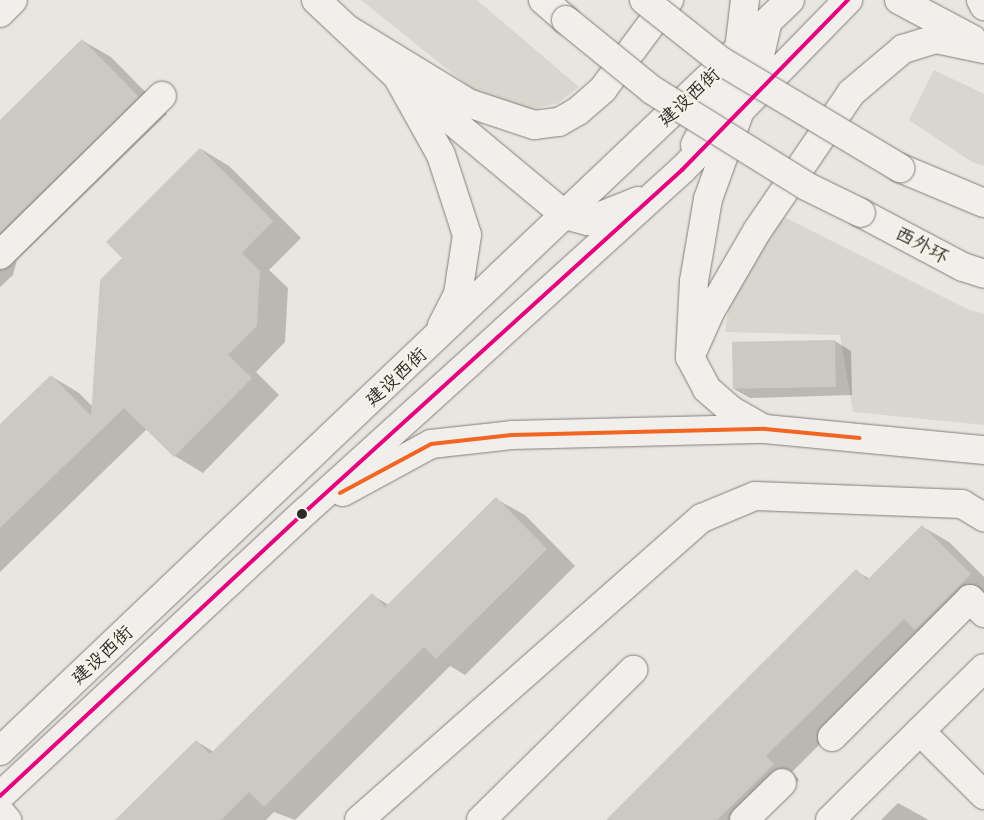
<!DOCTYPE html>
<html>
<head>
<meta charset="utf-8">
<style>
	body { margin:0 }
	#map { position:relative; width:984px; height:820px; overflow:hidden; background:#e8e6e0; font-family:"Shantell Sans","LXGW WenKai TC",sans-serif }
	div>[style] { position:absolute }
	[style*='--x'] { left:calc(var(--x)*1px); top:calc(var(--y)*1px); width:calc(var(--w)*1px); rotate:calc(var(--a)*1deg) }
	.green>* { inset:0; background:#d8d6ce }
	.shadow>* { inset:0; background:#0003 }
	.building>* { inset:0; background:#cac9c4; transform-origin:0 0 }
	.roads { filter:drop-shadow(0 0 1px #807f7c) drop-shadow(0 0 1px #807f7c) }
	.minor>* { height:28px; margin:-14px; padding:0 14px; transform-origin:14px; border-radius:14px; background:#f0efeb }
	.major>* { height:28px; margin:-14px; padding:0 14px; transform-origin:14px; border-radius:14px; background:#f0efeb }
	.highway>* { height:28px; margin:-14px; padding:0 14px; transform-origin:14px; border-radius:14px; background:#f0efeb }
	.bridges { filter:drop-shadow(0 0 1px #807f7c) drop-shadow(0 0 1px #807f7c) }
	.highway-bridge>* { height:28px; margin:-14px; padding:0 14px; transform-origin:14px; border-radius:14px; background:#f0efeb }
	.bus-1>* { height:4px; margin:-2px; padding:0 2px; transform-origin:2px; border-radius:2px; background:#e5007d }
	.bus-2>* { height:4px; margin:-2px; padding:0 2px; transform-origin:2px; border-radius:2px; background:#f26522 }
	.dots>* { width:14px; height:14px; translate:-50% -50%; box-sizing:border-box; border:2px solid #f7f3e8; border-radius:50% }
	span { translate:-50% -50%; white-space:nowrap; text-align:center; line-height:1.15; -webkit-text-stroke:4px #f7f3e8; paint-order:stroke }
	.street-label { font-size:19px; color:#2b2b2b }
</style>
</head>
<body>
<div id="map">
	<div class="green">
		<div style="clip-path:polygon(361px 0,477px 0,579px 87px,558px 103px,525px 111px,477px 93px)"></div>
		<div style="clip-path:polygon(934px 70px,984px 94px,984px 166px,972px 162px,909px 120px)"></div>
		<div style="clip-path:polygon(780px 215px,967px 309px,984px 314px,984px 425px,853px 412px,840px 335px,725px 332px,730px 296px)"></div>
	</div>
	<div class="shadow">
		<div style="clip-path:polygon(83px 41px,111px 57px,167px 114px,17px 260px,13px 275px,0 287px,0 122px)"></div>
		<div style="clip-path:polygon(201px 149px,229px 166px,301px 238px,269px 270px,288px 288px,285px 342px,256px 372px,279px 395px,203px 473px,175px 456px,147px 429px,0 572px,0 426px,51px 376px,79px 393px,93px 407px,124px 258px)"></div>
		<div style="clip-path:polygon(835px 341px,851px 351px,852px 395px,750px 398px,734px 389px)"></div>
		<div style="clip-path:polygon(496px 499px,525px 515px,575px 566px,465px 675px,450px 666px,295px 820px,274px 812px,266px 820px,116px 820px,196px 741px,214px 752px,372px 595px,389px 605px)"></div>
		<div style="clip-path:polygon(923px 527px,949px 542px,984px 577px,984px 603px,928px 636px,792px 772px,799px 780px,758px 820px,607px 820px,856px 571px,870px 579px)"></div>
		<div style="clip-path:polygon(898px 803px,927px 819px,928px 820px,881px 820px)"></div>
	</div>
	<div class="building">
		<div style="clip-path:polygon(82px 39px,139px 97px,0 233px,0 120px)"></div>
		<div style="clip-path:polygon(200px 148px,273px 221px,242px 253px,260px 271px,257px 326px,228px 355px,252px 378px,174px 457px,124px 408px,0 528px,0 424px,51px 375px,91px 416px,100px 280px,122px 258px,106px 242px)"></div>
		<div style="left:835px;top:340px;width:47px;height:103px;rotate:89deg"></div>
		<div style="clip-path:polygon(496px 497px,547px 549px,436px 659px,424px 647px,264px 807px,249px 792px,221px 820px,115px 820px,196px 740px,210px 754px,372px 593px,385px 607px)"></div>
		<div style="clip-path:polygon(922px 525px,971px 574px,915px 630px,904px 619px,766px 756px,774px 764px,717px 820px,606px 820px,856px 569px,867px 580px)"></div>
	</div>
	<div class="roads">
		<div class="minor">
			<div style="--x:0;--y:13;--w:18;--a:-45"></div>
			<div style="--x:0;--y:255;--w:227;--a:-44.5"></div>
			<div style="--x:920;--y:731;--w:91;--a:45"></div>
			<div style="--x:832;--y:737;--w:195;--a:-45"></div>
			<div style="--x:970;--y:599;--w:20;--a:45"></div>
			<div style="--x:0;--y:812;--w:11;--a:49"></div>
			<div style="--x:359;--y:820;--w:457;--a:-41.4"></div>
			<div style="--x:702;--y:518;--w:57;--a:-22.5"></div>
			<div style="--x:755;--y:496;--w:207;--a:2.2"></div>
			<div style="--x:962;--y:504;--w:26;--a:31"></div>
			<div style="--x:481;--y:820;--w:214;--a:-44.6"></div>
			<div style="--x:744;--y:820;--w:53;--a:-44.2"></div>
			<div style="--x:830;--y:820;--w:216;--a:-44.6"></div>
		</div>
		<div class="major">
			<div style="--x:316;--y:0;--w:111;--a:43.2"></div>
			<div style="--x:397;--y:76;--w:90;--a:60.9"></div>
			<div style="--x:441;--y:155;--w:84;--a:72"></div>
			<div style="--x:467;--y:235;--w:60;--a:98.7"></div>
			<div style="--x:458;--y:294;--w:36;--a:117"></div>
			<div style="--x:899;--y:0;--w:83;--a:28.1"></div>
			<div style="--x:981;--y:0;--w:7;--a:63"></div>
			<div style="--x:347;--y:29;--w:142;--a:31.4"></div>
			<div style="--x:468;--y:103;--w:70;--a:18.4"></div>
			<div style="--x:534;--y:125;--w:25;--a:-7"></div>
			<div style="--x:559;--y:122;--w:22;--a:-30"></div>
			<div style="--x:578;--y:111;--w:33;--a:-41"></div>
			<div style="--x:603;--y:89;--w:111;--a:-53.4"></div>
			<div style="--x:410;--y:86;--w:202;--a:39.8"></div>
			<div style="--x:565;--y:215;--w:24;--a:15"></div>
			<div style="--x:588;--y:221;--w:54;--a:-21.8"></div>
			<div style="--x:695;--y:145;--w:49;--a:-61.9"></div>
			<div style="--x:718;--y:102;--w:56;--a:-68"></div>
			<div style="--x:739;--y:50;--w:50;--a:-83.2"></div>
			<div style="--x:690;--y:357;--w:49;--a:-66"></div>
			<div style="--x:710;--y:312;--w:94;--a:-59.9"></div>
			<div style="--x:757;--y:231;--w:167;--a:-55.7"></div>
			<div style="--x:851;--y:93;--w:68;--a:-40.2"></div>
			<div style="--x:903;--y:49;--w:34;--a:-17"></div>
			<div style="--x:936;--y:39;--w:49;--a:11.8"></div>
			<div style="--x:764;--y:429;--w:38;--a:-150"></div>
			<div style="--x:731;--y:410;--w:32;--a:-139"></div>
			<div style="--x:707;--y:389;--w:36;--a:-118"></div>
			<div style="--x:690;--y:357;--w:76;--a:-87"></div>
			<div style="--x:694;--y:281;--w:83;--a:-80.3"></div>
			<div style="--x:708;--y:199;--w:153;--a:-70.1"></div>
			<div style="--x:760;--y:55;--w:32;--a:-77"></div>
			<div style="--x:343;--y:492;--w:100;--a:-28.6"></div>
			<div style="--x:431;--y:444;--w:81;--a:-6.3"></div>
			<div style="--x:512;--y:435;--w:253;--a:-1.4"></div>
			<div style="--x:765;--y:429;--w:220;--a:5.5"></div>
			<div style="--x:0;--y:751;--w:1090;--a:-43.55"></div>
			<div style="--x:0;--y:796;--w:418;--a:-43"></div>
			<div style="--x:306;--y:511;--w:508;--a:-42.21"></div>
			<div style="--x:682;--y:170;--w:238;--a:-45.7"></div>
		</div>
		<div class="highway">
			<div style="--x:543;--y:0;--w:30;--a:41"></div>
			<div style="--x:900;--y:168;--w:91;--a:22.6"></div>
			<div style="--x:861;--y:213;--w:115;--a:27.9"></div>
			<div style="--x:963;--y:267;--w:22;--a:18"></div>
		</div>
	</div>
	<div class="bridges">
		<div class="highway-bridge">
			<div style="--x:644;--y:0;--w:98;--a:38.4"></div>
			<div style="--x:721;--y:61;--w:209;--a:30.9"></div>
			<div style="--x:566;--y:20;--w:111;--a:39.1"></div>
			<div style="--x:652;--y:90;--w:181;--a:31.9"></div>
			<div style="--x:806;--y:186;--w:61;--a:26.1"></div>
		</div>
	</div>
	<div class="bus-1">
		<div style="--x:0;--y:796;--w:418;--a:-43"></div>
		<div style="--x:306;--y:511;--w:508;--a:-42.21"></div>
		<div style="--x:682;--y:170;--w:238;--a:-45.7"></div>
	</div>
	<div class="bus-2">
		<div style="--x:340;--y:493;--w:103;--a:-28.3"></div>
		<div style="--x:431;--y:444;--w:81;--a:-6.3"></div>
		<div style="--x:512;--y:435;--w:253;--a:-1.4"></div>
		<div style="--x:765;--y:429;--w:95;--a:5.4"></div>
	</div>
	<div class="dots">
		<div style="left:302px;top:514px;background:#2b2b2b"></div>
	</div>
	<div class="street-label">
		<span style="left:689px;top:97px;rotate:-43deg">建设西街</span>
		<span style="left:922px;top:245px;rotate:28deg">西外环</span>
		<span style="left:396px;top:377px;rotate:-43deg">建设西街</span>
		<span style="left:102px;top:655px;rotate:-43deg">建设西街</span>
	</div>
</div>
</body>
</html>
